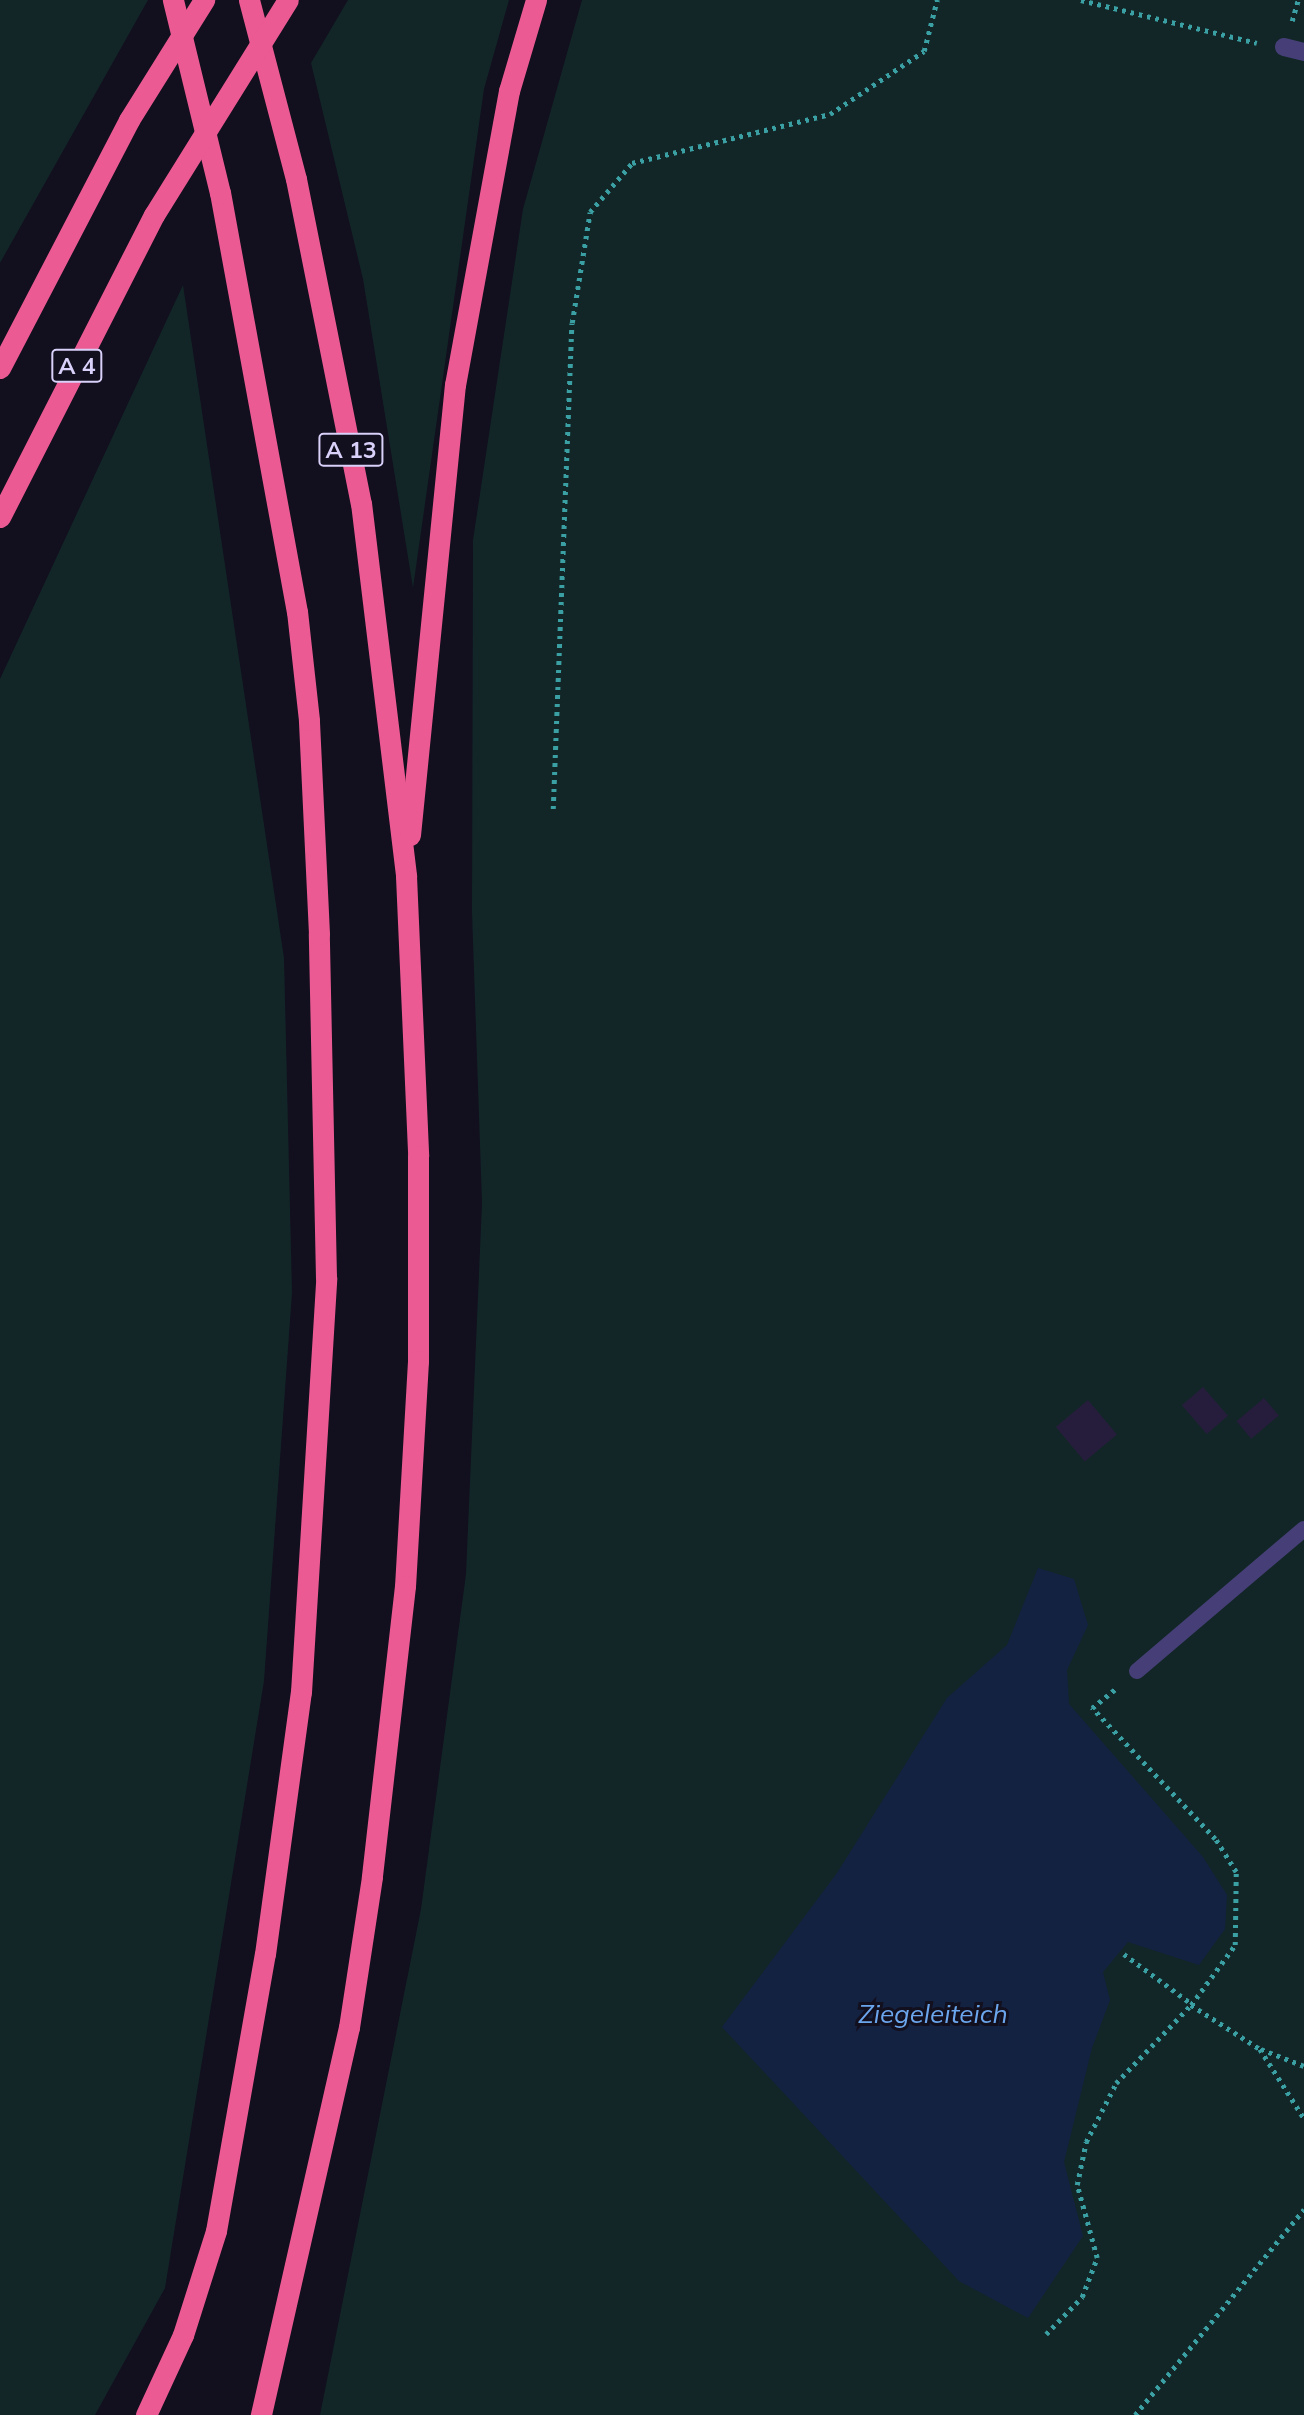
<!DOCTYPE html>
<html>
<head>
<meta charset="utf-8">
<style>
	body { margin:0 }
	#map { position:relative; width:1304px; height:2415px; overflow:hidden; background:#120f1e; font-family:Mulish,sans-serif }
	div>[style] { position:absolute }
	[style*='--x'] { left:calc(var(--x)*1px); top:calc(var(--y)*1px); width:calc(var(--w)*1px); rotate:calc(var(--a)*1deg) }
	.green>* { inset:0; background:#122627 }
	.water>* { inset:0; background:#142242 }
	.building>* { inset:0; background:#261d3c; transform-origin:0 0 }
	.path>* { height:4.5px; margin-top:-2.25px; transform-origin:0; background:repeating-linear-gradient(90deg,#3ba0a3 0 3.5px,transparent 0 8.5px) }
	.service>* { height:16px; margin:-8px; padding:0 8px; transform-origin:8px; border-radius:8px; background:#463f77 }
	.minor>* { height:18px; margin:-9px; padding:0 9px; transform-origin:9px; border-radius:9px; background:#463f77 }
	.motorway>* { height:21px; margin:-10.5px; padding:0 10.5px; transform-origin:10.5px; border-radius:10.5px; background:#eb5a93 }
	.motorway-bridge>* { height:21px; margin:-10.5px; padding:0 10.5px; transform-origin:10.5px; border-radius:10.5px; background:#eb5a93 }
	span { translate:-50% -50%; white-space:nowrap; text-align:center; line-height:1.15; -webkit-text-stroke:6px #120f1e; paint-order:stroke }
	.shield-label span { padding:2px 5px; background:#120f1e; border:2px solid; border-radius:5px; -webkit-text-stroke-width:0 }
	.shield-label { font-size:23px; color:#d9d1f9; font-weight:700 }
	.water-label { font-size:26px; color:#6ba6ed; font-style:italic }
</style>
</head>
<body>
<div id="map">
	<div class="green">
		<div style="clip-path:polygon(0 0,148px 0,0 263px)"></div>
		<div style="clip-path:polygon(348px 0,509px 0,484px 89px,413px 588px,363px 279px,311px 63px)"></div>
		<div style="clip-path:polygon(582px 0,1304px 0,1304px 2415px,320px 2415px,421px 1909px,466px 1574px,482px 1203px,472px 913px,473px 540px,523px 209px)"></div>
		<div style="clip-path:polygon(183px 285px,284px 958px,292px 1293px,264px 1681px,165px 2288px,95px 2415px,0 2415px,0 679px)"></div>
	</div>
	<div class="water">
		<div style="clip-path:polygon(1038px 1568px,1074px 1579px,1088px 1625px,1067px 1670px,1069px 1704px,1203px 1857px,1227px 1895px,1225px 1929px,1199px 1965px,1128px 1942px,1103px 1972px,1110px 2000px,1092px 2048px,1064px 2162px,1083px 2236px,1028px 2318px,959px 2281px,722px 2027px,837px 1873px,947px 1698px,1007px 1645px)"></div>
	</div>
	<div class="building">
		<div style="left:1203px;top:1387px;width:38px;height:28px;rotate:49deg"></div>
		<div style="left:1264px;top:1398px;width:23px;height:36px;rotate:50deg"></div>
		<div style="left:1088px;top:1400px;width:45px;height:42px;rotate:50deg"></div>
	</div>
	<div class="path">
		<div style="--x:1081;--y:0;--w:181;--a:13.7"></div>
		<div style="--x:1292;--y:21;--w:22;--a:-74"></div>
		<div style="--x:553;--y:809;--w:486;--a:-87.8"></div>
		<div style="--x:572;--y:323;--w:112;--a:-80.8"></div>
		<div style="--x:590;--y:212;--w:65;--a:-49.4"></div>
		<div style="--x:632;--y:163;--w:204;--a:-13.9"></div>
		<div style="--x:830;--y:114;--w:113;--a:-33.8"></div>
		<div style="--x:924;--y:51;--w:53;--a:-75.7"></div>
		<div style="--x:1124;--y:1954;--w:81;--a:36.4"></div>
		<div style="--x:1191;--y:2005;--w:82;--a:32.5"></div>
		<div style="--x:1260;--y:2049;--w:82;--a:57.5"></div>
		<div style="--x:1261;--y:2049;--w:46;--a:21.6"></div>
		<div style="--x:1046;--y:2334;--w:52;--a:-45.8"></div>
		<div style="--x:1082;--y:2297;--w:42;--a:-69"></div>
		<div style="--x:1097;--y:2258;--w:76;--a:-105.3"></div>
		<div style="--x:1077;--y:2185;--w:44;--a:-78.2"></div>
		<div style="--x:1086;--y:2142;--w:66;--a:-63"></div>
		<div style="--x:1116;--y:2083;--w:108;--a:-46.1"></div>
		<div style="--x:1191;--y:2005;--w:74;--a:-53.7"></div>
		<div style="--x:1235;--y:1945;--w:73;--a:-89.2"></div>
		<div style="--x:1236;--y:1872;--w:39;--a:-122"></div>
		<div style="--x:1215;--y:1839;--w:180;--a:-133.2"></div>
		<div style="--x:1092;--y:1708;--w:32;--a:-39"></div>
		<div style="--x:1135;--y:2415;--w:266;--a:-50.6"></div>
	</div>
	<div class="service">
		<div style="--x:1137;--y:1671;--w:219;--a:-40.4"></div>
	</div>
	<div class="minor">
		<div style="--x:1284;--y:47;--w:21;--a:14"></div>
	</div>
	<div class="motorway">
		<div style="--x:249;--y:0;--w:185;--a:75.3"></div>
		<div style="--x:296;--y:179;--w:330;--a:78.7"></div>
		<div style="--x:361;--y:503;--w:376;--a:83.1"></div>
		<div style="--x:406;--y:876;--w:280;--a:87.5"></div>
		<div style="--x:418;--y:1156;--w:205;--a:90"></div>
		<div style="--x:418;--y:1361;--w:225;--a:93.3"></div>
		<div style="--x:405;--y:1586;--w:293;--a:96.5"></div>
		<div style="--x:372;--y:1877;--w:152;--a:98.7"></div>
		<div style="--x:349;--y:2027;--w:398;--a:102.8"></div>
		<div style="--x:0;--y:368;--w:280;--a:-62.5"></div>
		<div style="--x:0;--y:517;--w:339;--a:-63"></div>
		<div style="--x:410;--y:835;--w:452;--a:-84.3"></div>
		<div style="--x:455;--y:385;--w:299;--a:-79.6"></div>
		<div style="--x:509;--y:91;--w:95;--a:-73.5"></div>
		<div style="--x:146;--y:2415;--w:88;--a:-65.2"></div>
		<div style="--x:183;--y:2335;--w:109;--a:-72.4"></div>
		<div style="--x:216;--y:2231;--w:281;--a:-80"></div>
		<div style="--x:265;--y:1954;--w:264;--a:-82.2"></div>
		<div style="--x:301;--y:1692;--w:415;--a:-86.5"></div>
		<div style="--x:326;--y:1278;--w:344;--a:-91.2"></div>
		<div style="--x:319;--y:934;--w:214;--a:-92.7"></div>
		<div style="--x:309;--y:720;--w:109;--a:-96.3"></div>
		<div style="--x:297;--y:612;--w:426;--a:-100.4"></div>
		<div style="--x:220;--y:193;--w:199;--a:-103.7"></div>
	</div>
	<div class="motorway-bridge">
		<div style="--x:129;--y:120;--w:142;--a:-58"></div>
		<div style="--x:154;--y:215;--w:253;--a:-58.1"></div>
	</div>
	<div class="shield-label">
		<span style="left:77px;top:366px">A 4</span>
		<span style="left:351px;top:450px">A 13</span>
	</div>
	<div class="water-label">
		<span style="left:933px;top:2014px">Ziegeleiteich</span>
	</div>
</div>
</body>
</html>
